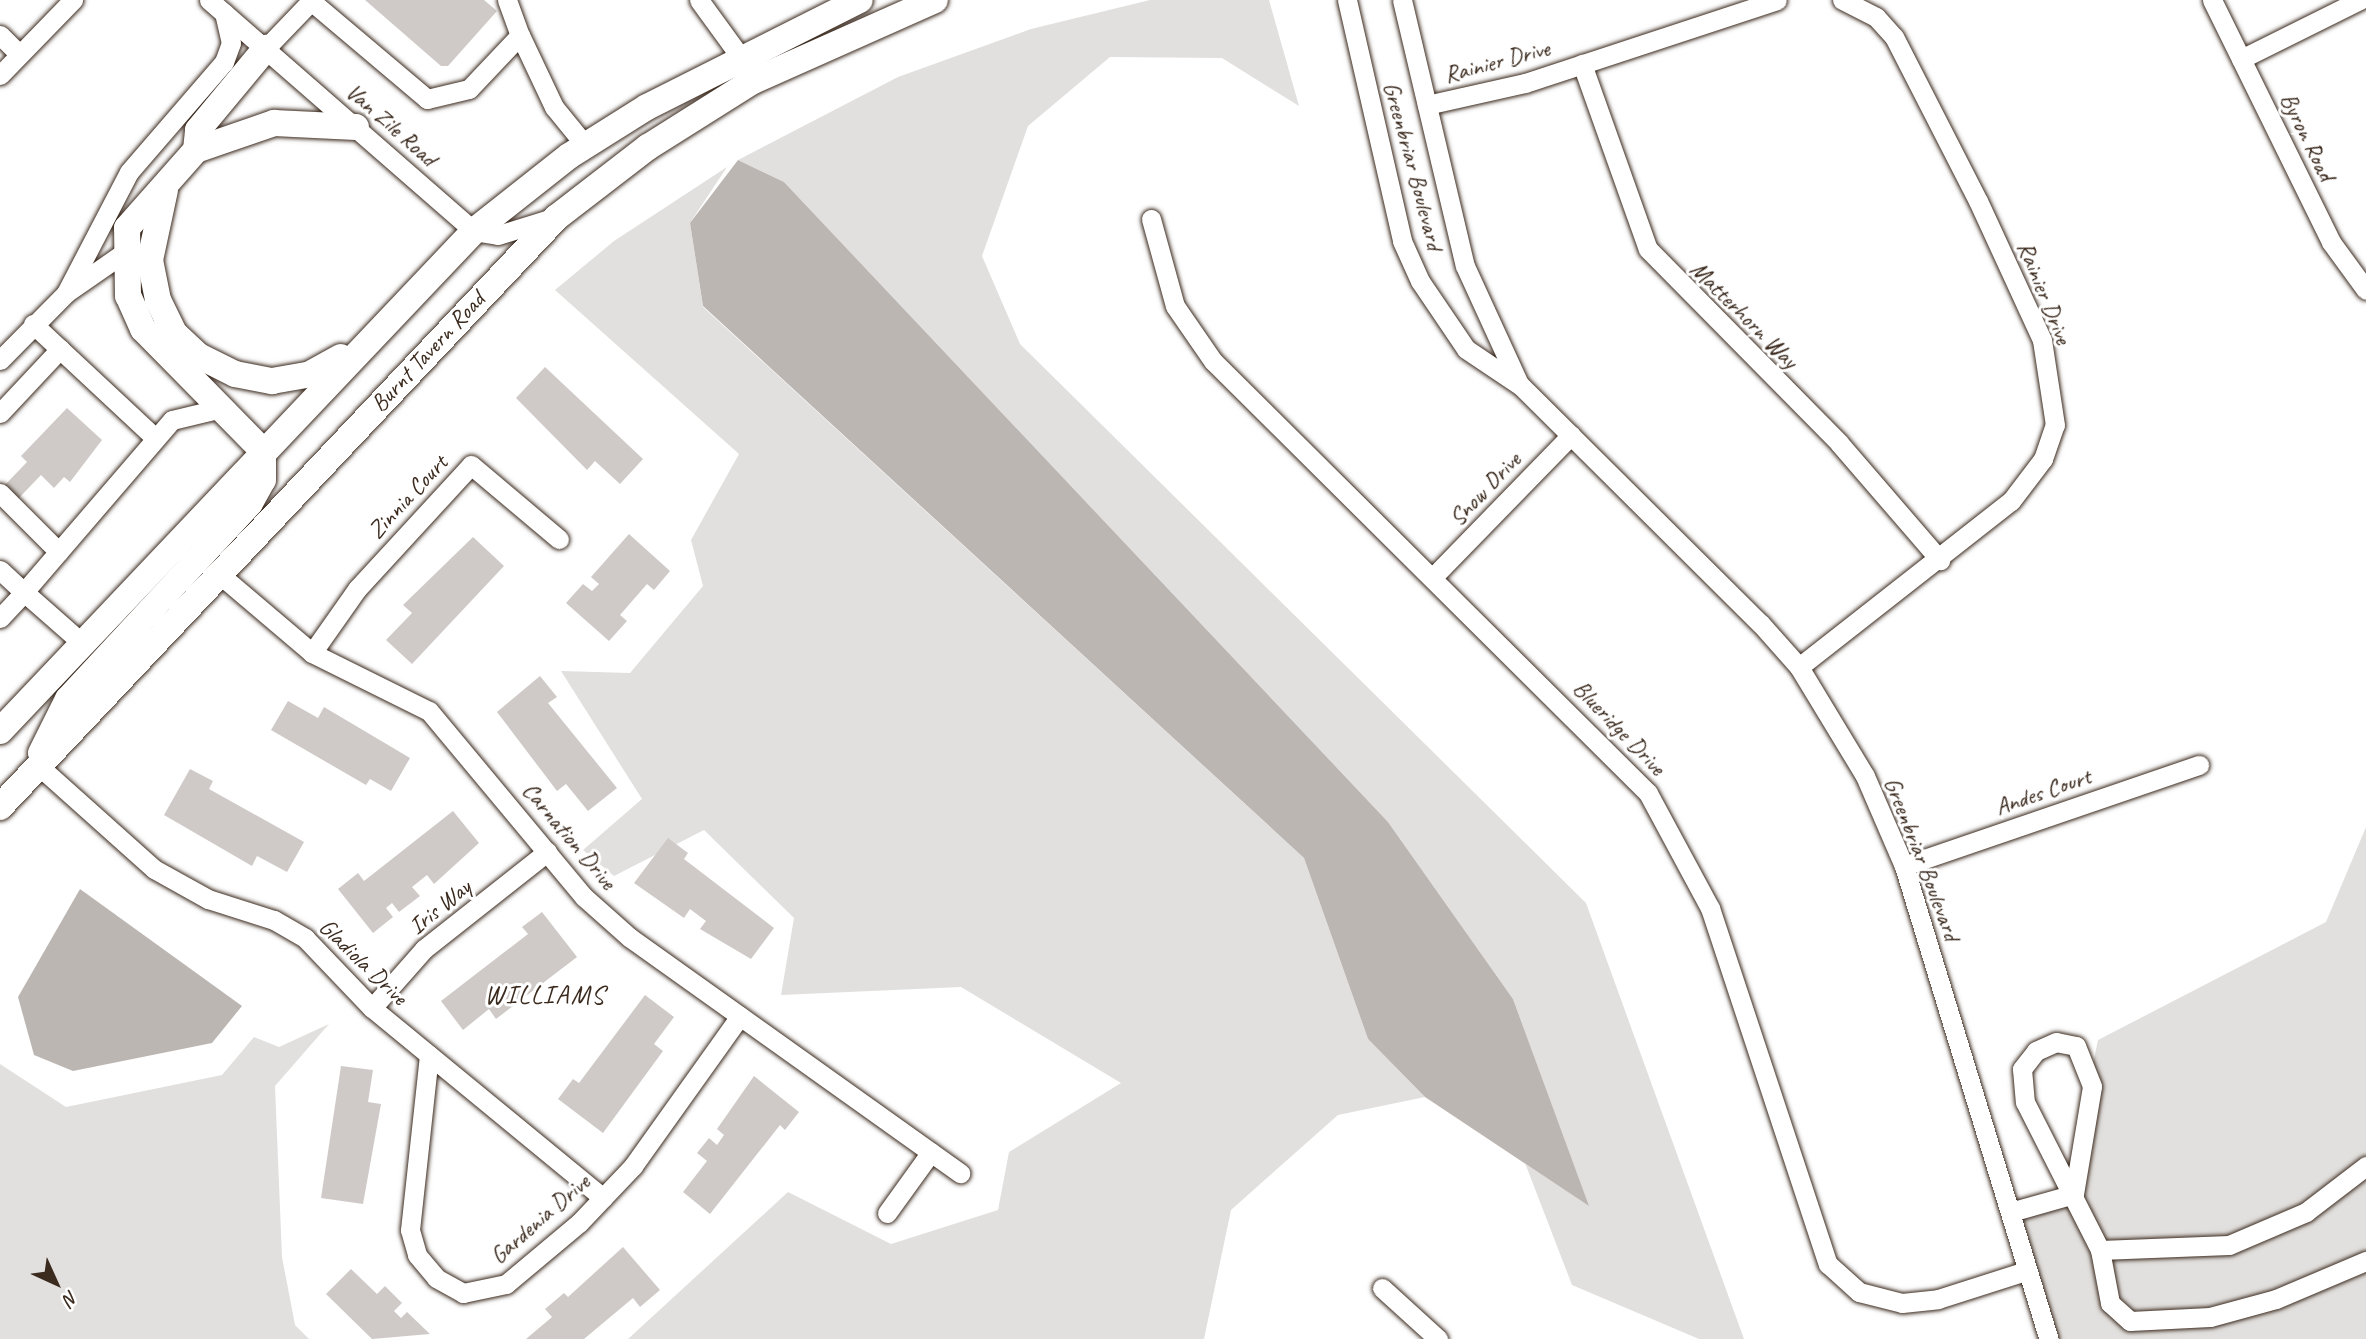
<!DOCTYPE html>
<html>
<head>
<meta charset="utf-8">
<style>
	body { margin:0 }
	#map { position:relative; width:2366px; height:1339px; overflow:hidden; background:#fff; font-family:Caveat,sans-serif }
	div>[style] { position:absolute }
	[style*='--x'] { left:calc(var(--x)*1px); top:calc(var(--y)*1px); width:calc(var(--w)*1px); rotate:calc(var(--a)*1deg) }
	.green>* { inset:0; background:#e2e0de }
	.water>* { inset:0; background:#bcb6b3 }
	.building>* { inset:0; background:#cfcac7 }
	.roads { filter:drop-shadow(0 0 2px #3b2a1e) drop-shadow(0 0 2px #3b2a1e) }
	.minor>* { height:19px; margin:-9.5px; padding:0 9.5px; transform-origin:9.5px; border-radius:9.5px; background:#fff }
	.major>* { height:26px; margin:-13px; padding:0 13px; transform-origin:13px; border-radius:13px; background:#fff }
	span { translate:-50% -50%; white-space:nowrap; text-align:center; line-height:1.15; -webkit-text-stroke:6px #fff; paint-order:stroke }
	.street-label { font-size:24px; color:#3b2a1e }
	.neighbourhood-label { font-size:26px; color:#3b2a1e; letter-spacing:2px }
	.north { position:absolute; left:21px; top:1248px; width:70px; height:70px; -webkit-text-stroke:5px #fff; paint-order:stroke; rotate:135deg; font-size:19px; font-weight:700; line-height:28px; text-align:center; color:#3b2a1e }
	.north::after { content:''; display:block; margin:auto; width:24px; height:32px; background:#3b2a1e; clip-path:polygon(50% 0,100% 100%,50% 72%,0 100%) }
</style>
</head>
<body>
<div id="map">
	<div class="green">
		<div style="clip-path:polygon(1150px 0,1269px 0,1299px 106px,1222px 58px,1110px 57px,1028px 126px,982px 256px,1020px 344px,1586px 903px,1744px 1339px,1699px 1339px,1572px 1285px,1525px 1163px,1588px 1205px,1513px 999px,1388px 822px,784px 182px,738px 160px,898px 77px,1031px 29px)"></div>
		<div style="clip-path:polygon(727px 167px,690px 223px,703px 307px,1304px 858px,1368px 1039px,1425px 1097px,1338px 1115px,1231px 1210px,1204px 1339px,628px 1339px,788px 1192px,891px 1244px,998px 1210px,1009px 1152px,1121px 1083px,961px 987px,781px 995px,794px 918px,704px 830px,614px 876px,583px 850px,642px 799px,561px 671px,630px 673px,703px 586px,691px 540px,739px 454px,555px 290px,614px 241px)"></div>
		<div style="clip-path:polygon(2366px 827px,2366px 1339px,2045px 1339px,2007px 1222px,2064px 1203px,2098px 1040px,2326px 922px)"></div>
		<div style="clip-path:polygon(329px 1024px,275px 1086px,282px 1257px,295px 1325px,309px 1339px,0 1339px,0 1064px,66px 1107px,222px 1075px,254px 1037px,279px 1047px)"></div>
	</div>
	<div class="water">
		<div style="clip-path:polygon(738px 160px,784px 182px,1388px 822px,1513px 999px,1589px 1206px,1425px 1097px,1368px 1039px,1304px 858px,703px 306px,690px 223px)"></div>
		<div style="clip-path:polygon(80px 889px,242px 1006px,212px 1043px,73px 1071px,34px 1055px,18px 997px)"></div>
	</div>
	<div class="building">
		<div style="clip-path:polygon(365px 0,484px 0,497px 11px,448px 66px,441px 66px)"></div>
		<div style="clip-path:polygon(545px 367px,643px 459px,620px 484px,595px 461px,587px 470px,516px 398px)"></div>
		<div style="clip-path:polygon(67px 408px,102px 440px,70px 482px,64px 477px,54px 488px,41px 475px,17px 500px,3px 487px,27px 462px,21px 456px)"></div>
		<div style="clip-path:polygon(629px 534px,670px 571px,654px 590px,647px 584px,620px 615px,627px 621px,609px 641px,566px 603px,583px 584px,592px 591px,599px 584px,591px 577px)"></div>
		<div style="clip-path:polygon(473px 537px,504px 566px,412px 664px,386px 640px,412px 613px,403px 605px)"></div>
		<div style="clip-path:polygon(540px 676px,557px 697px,548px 703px,617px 788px,588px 811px,566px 784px,557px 791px,497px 712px)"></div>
		<div style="clip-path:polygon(288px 701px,318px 718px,324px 707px,410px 758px,391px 791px,370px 779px,366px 785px,271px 730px)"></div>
		<div style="clip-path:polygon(190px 769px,213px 781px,209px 789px,304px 842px,287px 872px,257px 856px,252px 866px,164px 815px)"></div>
		<div style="clip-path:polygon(453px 811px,479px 843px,434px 884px,427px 875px,412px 887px,420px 896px,399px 912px,392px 903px,386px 908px,393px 917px,373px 933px,338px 889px,358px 873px,364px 881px)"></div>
		<div style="clip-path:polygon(668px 838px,688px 853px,684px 859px,774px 928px,751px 959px,700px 929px,706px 921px,690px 909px,684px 918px,634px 883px)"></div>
		<div style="clip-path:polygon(542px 912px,577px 957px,496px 1019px,489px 1009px,463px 1030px,441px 1001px,528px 934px,522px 927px)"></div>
		<div style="clip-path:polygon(645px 995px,674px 1017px,654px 1044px,663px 1051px,603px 1133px,558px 1099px,573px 1079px,579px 1083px)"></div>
		<div style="clip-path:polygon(341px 1066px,373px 1070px,368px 1102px,381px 1104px,363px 1204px,321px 1198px)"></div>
		<div style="clip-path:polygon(754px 1076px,799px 1112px,785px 1130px,780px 1125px,710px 1214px,683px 1192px,707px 1161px,697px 1153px,709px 1138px,717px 1145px,724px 1135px,717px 1129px)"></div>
		<div style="clip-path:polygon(623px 1247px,660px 1290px,640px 1307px,633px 1298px,584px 1339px,526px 1339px,552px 1317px,545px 1309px,564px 1293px,568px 1297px)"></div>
		<div style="clip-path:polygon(351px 1269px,377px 1294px,385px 1286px,402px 1303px,394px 1311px,401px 1318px,407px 1312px,430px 1334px,372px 1339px,326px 1294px)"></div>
	</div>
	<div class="roads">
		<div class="minor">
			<div style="--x:209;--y:0;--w:352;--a:41.1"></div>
			<div style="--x:474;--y:231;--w:24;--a:9"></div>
			<div style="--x:498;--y:235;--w:58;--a:-17.2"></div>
			<div style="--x:507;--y:0;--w:37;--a:70"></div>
			<div style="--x:699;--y:0;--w:68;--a:54"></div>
			<div style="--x:1347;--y:0;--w:247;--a:77.1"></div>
			<div style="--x:1402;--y:241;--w:44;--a:65.8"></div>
			<div style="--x:1420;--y:281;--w:82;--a:55.9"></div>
			<div style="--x:1466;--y:349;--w:66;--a:33.9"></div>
			<div style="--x:1521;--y:386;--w:337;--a:44.8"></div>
			<div style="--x:1760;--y:623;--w:59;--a:48.4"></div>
			<div style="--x:1799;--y:667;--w:127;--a:58.8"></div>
			<div style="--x:1865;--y:776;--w:98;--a:66.6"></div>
			<div style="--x:1904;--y:866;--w:495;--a:73"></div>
			<div style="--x:1402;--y:0;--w:273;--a:76.7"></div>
			<div style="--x:1465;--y:266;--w:128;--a:65.4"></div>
			<div style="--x:2212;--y:0;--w:270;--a:63.8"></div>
			<div style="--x:2331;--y:242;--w:59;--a:53.9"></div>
			<div style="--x:311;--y:1;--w:152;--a:40.2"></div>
			<div style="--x:427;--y:99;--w:43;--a:-13.4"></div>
			<div style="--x:469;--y:89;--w:74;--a:-46.6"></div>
			<div style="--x:520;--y:35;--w:80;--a:64.7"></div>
			<div style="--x:554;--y:107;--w:49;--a:50.8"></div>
			<div style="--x:0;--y:35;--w:27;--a:45"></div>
			<div style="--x:266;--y:48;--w:66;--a:-46.2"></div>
			<div style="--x:2241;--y:59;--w:133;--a:-26.4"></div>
			<div style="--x:1582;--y:64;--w:196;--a:70.4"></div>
			<div style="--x:1648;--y:249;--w:272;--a:45.4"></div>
			<div style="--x:1839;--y:443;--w:155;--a:49.2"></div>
			<div style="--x:0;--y:75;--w:105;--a:-45.8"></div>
			<div style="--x:1427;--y:105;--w:100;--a:-12.7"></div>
			<div style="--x:1525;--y:83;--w:265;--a:-18.2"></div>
			<div style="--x:1151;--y:219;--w:90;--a:74.6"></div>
			<div style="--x:1175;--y:306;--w:67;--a:55.4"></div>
			<div style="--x:1213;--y:361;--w:613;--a:44.8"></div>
			<div style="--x:1648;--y:793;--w:131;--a:61.7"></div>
			<div style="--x:1710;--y:908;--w:375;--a:71.7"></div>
			<div style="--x:1828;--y:1264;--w:42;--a:42.1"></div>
			<div style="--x:1859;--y:1292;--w:44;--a:14.3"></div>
			<div style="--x:1902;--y:1303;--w:36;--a:-6"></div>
			<div style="--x:1938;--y:1299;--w:92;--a:-17.7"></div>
			<div style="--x:66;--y:293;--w:136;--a:-62.5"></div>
			<div style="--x:129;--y:172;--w:145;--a:-49.2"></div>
			<div style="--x:224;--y:62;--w:20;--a:-70"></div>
			<div style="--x:231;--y:43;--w:31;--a:-103"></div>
			<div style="--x:33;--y:324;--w:166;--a:43"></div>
			<div style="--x:0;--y:360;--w:94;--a:-45.4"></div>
			<div style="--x:66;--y:293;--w:72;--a:-34.8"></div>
			<div style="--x:0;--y:413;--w:88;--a:-46.8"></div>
			<div style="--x:0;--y:493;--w:83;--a:45"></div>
			<div style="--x:0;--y:570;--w:33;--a:43"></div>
			<div style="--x:24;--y:592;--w:227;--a:-49.3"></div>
			<div style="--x:172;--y:420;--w:47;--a:-13.4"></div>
			<div style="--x:219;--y:574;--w:122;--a:40.3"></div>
			<div style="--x:312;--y:653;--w:131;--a:26.4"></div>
			<div style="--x:429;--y:711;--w:242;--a:50.2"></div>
			<div style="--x:584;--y:897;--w:60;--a:41.6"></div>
			<div style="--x:629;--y:937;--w:407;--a:35.5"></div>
			<div style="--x:1433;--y:577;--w:198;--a:-45.8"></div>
			<div style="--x:0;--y:618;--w:35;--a:-47"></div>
			<div style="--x:24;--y:592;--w:77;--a:41.3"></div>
			<div style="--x:312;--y:653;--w:78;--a:-54.9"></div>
			<div style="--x:357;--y:589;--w:168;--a:-47.4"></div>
			<div style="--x:471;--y:465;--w:115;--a:40.1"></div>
			<div style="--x:1799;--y:667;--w:269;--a:-38.1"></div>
			<div style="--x:2011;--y:501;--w:53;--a:-52.7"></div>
			<div style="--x:2043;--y:459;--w:36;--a:-71"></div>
			<div style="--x:2055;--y:425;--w:86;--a:-98.7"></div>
			<div style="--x:2042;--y:340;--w:153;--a:-114.7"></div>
			<div style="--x:1978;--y:201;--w:184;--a:-117.1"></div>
			<div style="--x:1894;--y:37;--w:27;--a:-132"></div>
			<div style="--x:1876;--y:17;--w:38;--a:-153"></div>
			<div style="--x:40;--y:767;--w:153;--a:41.8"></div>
			<div style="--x:154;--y:869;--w:62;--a:29.1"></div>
			<div style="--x:208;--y:899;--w:69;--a:17.7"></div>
			<div style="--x:274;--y:920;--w:36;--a:30"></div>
			<div style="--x:305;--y:938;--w:97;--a:46.3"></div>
			<div style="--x:372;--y:1008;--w:299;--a:39.4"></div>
			<div style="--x:1904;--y:866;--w:312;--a:-18.9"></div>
			<div style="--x:372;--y:1008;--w:79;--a:-48.6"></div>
			<div style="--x:424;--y:949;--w:157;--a:-38.3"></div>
			<div style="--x:429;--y:1055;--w:176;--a:96.2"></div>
			<div style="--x:410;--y:1230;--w:26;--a:74"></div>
			<div style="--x:417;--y:1255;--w:30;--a:50"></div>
			<div style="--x:436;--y:1278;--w:31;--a:29"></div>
			<div style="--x:463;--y:1293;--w:44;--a:-11.8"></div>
			<div style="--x:506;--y:1284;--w:95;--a:-39.9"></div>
			<div style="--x:579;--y:1223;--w:79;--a:-46.5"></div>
			<div style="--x:633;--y:1166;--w:184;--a:-54.5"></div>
			<div style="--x:2074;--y:1194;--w:109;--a:-80.5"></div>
			<div style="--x:2092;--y:1086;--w:43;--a:-111.8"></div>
			<div style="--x:2076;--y:1046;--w:20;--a:-169"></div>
			<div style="--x:2056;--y:1042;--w:22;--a:156"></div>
			<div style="--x:2036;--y:1051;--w:23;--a:128"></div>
			<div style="--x:2022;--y:1069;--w:33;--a:85"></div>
			<div style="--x:2025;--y:1102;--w:166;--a:63.1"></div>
			<div style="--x:2100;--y:1250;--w:129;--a:-2.2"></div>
			<div style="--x:2229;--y:1245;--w:84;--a:-23.2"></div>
			<div style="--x:2306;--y:1212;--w:76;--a:-37.5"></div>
			<div style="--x:2014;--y:1211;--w:62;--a:-15.8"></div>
			<div style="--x:887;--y:1213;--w:75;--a:-54.2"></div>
			<div style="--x:2100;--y:1250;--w:54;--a:79.3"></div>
			<div style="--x:2110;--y:1303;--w:27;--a:42"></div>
			<div style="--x:2130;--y:1321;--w:80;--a:-2.9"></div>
			<div style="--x:2210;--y:1317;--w:68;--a:-15.3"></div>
			<div style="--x:2276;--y:1299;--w:98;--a:-22.9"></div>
			<div style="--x:1382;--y:1288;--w:76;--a:42.3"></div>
		</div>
		<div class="major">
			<div style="--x:196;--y:150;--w:20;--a:-84"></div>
			<div style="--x:198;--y:130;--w:107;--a:-50.3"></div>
			<div style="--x:165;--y:190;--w:72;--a:102.1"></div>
			<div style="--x:150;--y:260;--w:41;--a:78.7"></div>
			<div style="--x:158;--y:300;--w:37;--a:64"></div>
			<div style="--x:174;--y:333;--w:34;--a:43"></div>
			<div style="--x:199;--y:356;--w:40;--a:26.6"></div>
			<div style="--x:235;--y:374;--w:38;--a:11"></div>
			<div style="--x:272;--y:381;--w:39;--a:-10"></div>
			<div style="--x:310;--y:374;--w:35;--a:-29"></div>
			<div style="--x:0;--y:731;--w:689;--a:-46.53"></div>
			<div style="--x:474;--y:231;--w:121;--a:-38.3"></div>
			<div style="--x:569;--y:156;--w:92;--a:-32.1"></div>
			<div style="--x:647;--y:107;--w:238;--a:-26.7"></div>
			<div style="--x:41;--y:753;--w:60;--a:-63.4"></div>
			<div style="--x:68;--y:699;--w:267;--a:-47.1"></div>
			<div style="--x:250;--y:503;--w:26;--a:-61"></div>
			<div style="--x:263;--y:480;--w:29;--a:-90"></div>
			<div style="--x:263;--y:451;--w:171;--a:-134.5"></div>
			<div style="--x:143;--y:329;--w:36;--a:-114"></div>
			<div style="--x:128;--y:296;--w:68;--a:-90.8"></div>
			<div style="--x:127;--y:228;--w:104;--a:-48.5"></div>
			<div style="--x:196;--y:150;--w:83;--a:-19.1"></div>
			<div style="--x:274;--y:123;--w:82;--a:2.8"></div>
			<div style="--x:0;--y:807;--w:811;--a:-46.65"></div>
			<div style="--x:557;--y:217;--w:115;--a:-37.6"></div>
			<div style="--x:648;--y:147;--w:124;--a:-32.2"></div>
			<div style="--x:753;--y:81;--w:199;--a:-24"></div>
		</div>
	</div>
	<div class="street-label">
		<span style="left:1497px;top:62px;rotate:-15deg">Rainier Drive</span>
		<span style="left:391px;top:125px;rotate:41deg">Van Zile Road</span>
		<span style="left:2307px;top:137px;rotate:64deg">Byron Road</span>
		<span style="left:1413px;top:166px;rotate:75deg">Greenbriar Boulevard</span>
		<span style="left:2044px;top:293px;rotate:68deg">Rainier Drive</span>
		<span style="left:1744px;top:315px;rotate:45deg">Matterhorn Way</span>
		<span style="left:428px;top:352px;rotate:-47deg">Burnt Tavern Road</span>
		<span style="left:1485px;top:489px;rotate:-46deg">Snow Drive</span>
		<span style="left:408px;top:497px;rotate:-47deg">Zinnia Court</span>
		<span style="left:1619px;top:728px;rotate:46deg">Blueridge Drive</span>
		<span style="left:2043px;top:792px;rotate:-19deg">Andes Court</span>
		<span style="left:569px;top:836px;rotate:50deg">Carnation Drive</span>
		<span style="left:1922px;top:859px;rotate:69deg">Greenbriar Boulevard</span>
		<span style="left:440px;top:907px;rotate:-39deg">Iris Way</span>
		<span style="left:363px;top:962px;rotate:44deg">Gladiola Drive</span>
		<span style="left:540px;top:1219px;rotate:-41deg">Gardenia Drive</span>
	</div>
	<div class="neighbourhood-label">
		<span style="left:545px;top:995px">WILLIAMS</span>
	</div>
	<div class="north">N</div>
</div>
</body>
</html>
